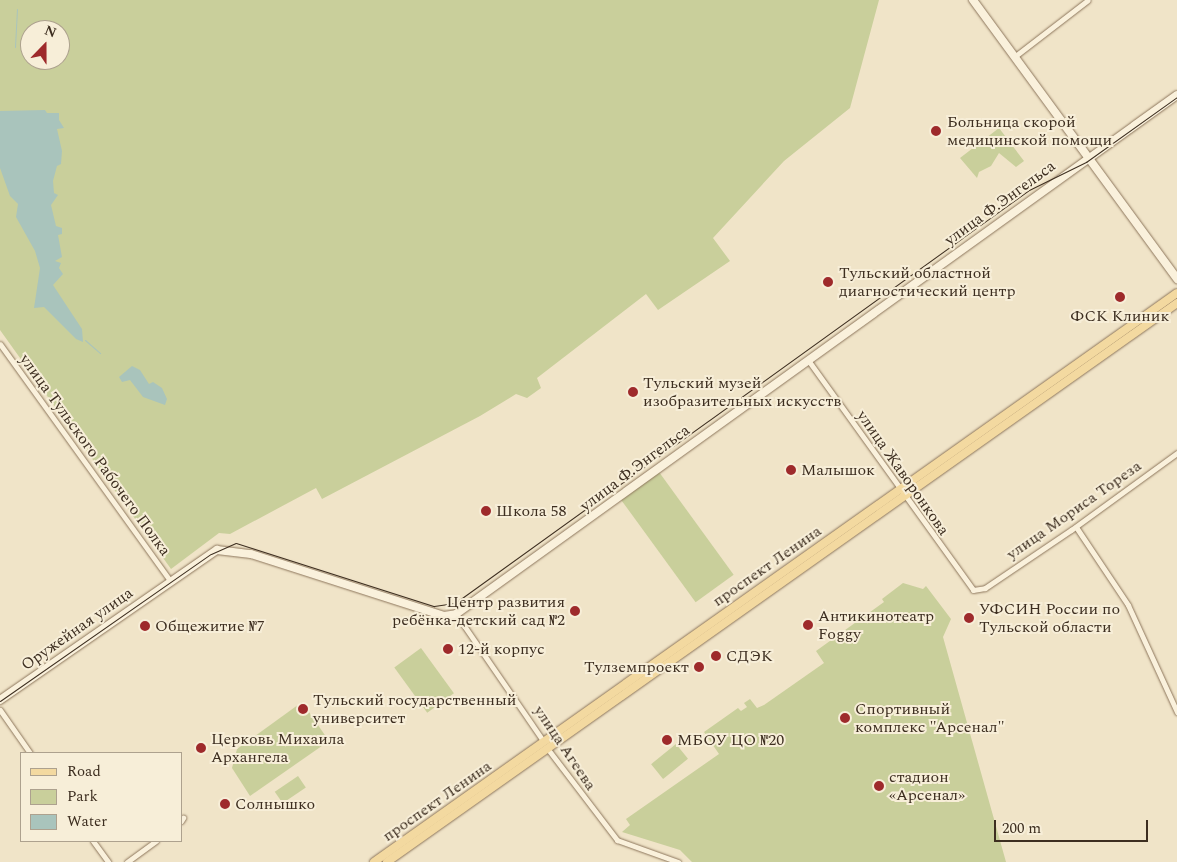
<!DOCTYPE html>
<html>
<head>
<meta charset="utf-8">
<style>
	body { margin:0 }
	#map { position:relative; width:1177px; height:862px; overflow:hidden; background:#f0e4c8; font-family:Spectral,serif }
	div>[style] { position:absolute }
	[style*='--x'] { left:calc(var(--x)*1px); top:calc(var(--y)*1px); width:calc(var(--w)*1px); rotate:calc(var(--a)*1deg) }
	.green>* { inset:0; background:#c9cf9b; transform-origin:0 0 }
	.water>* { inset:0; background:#a9c4bc }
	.stream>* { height:1px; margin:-0.5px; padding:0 0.5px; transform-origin:0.5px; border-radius:0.5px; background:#a9c4bc }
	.roads { filter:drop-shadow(0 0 1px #8d765c) drop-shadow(0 0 1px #8d765c) }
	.street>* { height:5px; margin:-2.5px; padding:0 2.5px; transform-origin:2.5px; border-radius:2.5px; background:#faf1dc }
	.secondary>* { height:8px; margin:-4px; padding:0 4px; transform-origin:4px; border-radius:4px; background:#faf1dc }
	.primary>* { height:8px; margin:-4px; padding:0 4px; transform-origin:4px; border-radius:4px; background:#f3d9a0 }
	.tram>* { height:1px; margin:-0.5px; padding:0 0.5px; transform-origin:0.5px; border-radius:0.5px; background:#3d2e20 }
	.dots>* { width:14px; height:14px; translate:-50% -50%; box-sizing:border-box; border:2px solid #f7eed8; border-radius:50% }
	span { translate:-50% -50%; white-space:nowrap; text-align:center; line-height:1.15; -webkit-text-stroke:4px #f7eed8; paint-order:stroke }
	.poi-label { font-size:16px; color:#3d2e20 }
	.left { translate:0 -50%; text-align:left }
	.right { translate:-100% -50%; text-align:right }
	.street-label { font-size:16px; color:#3d2e20 }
	.legend { position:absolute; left:20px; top:752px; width:162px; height:90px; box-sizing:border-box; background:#f7eed8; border:1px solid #ada18e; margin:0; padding:6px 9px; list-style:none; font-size:15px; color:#3d2e20 }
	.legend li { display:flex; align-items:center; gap:10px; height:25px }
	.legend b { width:25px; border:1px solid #ada18e }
	.north { position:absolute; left:20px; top:20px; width:50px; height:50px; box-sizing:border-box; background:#f7eed8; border:1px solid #ada18e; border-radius:50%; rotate:22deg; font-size:14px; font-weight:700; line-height:20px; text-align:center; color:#3d2e20 }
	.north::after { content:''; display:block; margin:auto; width:18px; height:22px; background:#9e2a2b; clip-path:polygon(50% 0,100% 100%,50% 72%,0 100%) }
	.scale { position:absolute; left:994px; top:820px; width:154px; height:22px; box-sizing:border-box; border:2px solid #3d2e20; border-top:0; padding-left:6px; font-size:15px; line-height:18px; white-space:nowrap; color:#3d2e20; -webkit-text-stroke:4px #f7eed8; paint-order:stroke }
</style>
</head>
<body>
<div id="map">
	<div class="green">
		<div style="clip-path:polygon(evenodd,0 0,879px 0,850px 108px,784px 161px,713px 238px,730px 261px,658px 310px,646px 294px,537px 378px,541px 388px,527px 398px,516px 394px,480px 416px,322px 499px,316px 488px,230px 534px,219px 533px,171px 569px,0 330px,0 0,30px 30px,60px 30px,60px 60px,30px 60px,30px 30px)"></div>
		<div style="clip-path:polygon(999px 128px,1024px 161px,1016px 167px,999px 153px,991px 166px,979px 172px,977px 178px,960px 158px)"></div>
		<div style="left:659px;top:472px;width:127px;height:47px;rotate:54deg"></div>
		<div style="clip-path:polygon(903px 583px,923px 589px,926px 586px,951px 619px,943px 637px,1006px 862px,692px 862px,680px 850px,622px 832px,630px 825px,626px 819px,719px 754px,704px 732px,738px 708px,741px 711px,747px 707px,744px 703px,750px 699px,757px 708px,764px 705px,824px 663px,816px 651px,884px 602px,882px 599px)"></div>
		<div style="left:421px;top:648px;width:56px;height:33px;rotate:54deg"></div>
		<div style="clip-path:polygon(302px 702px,329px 741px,250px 796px,232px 768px,237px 749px)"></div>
		<div style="left:676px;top:744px;width:19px;height:32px;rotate:51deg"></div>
		<div style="left:298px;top:776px;width:14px;height:28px;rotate:56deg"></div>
	</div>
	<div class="water">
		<div style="clip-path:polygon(45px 110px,47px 113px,59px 113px,59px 120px,64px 128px,57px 129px,62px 151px,61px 164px,57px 166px,53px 181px,54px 193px,58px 195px,51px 205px,56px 226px,62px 228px,62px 234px,58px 235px,62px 257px,55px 261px,61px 263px,59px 268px,63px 274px,53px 285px,82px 329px,83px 342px,76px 339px,44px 307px,34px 308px,40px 268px,35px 251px,16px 217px,18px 204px,10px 196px,0 168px,0 111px)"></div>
		<div style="clip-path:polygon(132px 366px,140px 370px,149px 384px,153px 382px,162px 388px,167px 399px,165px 405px,143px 397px,130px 380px,122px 382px,119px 377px)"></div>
	</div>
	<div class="stream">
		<div style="--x:15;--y:47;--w:38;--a:-87"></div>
		<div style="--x:85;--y:340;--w:20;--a:41"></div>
	</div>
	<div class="roads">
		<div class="street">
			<div style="--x:1014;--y:57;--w:93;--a:-37.6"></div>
			<div style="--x:0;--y:344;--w:292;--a:54.3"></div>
			<div style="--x:808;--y:360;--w:283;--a:54.3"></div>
			<div style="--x:973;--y:590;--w:12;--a:-9"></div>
			<div style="--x:985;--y:588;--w:104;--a:-34"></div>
			<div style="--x:1071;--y:530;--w:131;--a:-36"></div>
			<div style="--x:1076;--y:527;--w:94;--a:56.3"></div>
			<div style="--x:1128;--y:605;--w:118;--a:65.4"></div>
			<div style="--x:456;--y:614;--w:155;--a:55.5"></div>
			<div style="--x:0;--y:710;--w:52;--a:55.1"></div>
			<div style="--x:547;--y:748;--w:116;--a:52.7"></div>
			<div style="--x:617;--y:840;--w:65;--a:19.8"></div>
			<div style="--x:181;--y:821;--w:4;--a:-56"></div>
			<div style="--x:93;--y:841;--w:26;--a:54"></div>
			<div style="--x:127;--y:862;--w:36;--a:-36"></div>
		</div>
		<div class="secondary">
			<div style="--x:973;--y:0;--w:346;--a:53.8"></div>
			<div style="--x:0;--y:700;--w:264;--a:-34.7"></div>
			<div style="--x:217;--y:550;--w:34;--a:7"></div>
			<div style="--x:251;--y:554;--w:203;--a:17.8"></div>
			<div style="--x:444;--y:616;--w:12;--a:-9"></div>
			<div style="--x:456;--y:614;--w:888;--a:-35.75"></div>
		</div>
		<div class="primary">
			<div style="--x:374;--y:862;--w:984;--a:-35.32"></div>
			<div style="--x:387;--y:862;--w:968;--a:-35.28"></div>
		</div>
	</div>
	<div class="tram">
		<div style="--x:0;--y:701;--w:257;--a:-34.9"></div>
		<div style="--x:211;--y:554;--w:27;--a:-24"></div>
		<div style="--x:236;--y:543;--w:208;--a:17.7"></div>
		<div style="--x:434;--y:606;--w:21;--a:-8"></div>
		<div style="--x:455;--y:603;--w:707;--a:-35.74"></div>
		<div style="--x:1029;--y:190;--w:64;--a:-26.2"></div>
		<div style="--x:1086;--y:162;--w:112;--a:-35.5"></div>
	</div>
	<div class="dots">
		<div style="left:936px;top:131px;background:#9e2a2b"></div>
		<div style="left:828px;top:282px;background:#9e2a2b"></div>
		<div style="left:1120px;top:297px;background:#9e2a2b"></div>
		<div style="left:633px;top:392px;background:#9e2a2b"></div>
		<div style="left:791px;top:470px;background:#9e2a2b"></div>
		<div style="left:486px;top:511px;background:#9e2a2b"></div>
		<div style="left:575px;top:611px;background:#9e2a2b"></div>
		<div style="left:969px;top:618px;background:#9e2a2b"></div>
		<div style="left:808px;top:625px;background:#9e2a2b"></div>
		<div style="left:145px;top:626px;background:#9e2a2b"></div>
		<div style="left:448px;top:649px;background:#9e2a2b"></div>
		<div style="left:716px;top:656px;background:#9e2a2b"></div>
		<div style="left:699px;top:667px;background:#9e2a2b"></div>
		<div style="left:303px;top:709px;background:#9e2a2b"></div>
		<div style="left:845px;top:718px;background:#9e2a2b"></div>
		<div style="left:667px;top:740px;background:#9e2a2b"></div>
		<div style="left:201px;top:748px;background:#9e2a2b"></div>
		<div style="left:879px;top:786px;background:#9e2a2b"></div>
		<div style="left:225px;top:804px;background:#9e2a2b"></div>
	</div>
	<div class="poi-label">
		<span class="left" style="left:947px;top:131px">Больница скорой<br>медицинской помощи</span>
		<span class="left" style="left:839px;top:282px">Тульский областной<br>диагностический центр</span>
		<span style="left:1120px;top:316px">ФСК Клиник</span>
		<span class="left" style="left:643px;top:392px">Тульский музей<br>изобразительных искусств</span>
		<span class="left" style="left:801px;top:470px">Малышок</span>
		<span class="left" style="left:496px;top:511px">Школа 58</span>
		<span class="right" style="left:565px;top:611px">Центр развития<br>ребёнка-детский сад №2</span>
		<span class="left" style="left:979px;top:618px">УФСИН России по<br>Тульской области</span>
		<span class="left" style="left:818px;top:625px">Антикинотеатр<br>Foggy</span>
		<span class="left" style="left:155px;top:626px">Общежитие №7</span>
		<span class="left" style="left:458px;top:649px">12-й корпус</span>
		<span class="left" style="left:726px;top:656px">СДЭК</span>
		<span class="right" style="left:689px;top:667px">Тулземпроект</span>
		<span class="left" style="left:313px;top:709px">Тульский государственный<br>университет</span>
		<span class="left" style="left:855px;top:718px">Спортивный<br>комплекс "Арсенал"</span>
		<span class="left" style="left:211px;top:748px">Церковь Михаила<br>Архангела</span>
		<span class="left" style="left:677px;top:740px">МБОУ ЦО №20</span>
		<span class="left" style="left:889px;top:786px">стадион<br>«Арсенал»</span>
		<span class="left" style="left:235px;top:804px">Солнышко</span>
	</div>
	<div class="street-label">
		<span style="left:1000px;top:203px;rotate:-36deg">улица Ф.Энгельса</span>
		<span style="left:95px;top:455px;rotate:54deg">улица Тульского Рабочего Полка</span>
		<span style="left:635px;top:468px;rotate:-37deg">улица Ф.Энгельса</span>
		<span style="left:903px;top:473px;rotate:55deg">улица Жаворонкова</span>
		<span style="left:1074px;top:510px;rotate:-35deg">улица Мориса Тореза</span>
		<span style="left:767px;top:566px;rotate:-35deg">проспект Ленина</span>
		<span style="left:77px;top:629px;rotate:-35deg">Оружейная улица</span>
		<span style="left:565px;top:748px;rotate:56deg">улица Агеева</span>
		<span style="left:437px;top:801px;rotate:-35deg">проспект Ленина</span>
	</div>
	<ul class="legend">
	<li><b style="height:6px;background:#f3d9a0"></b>Road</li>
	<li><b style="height:14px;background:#c9cf9b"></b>Park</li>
	<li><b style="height:14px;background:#a9c4bc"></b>Water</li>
	</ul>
	<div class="north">N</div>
	<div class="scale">200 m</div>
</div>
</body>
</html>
